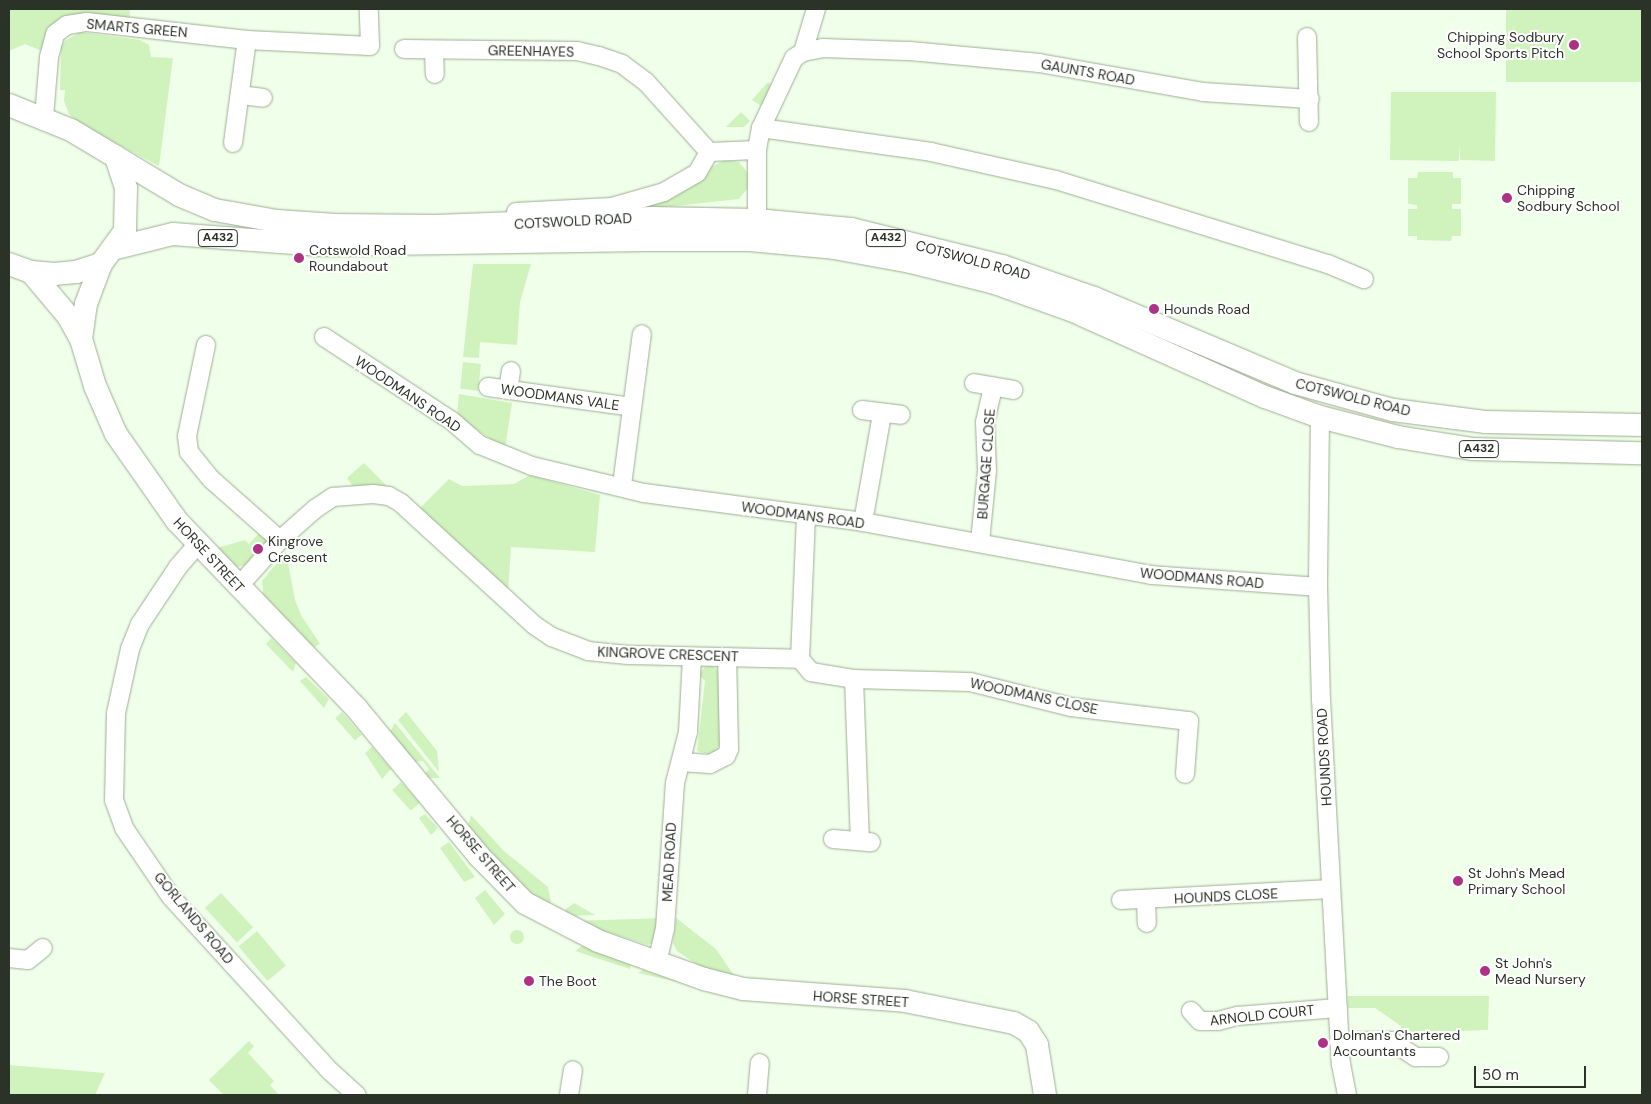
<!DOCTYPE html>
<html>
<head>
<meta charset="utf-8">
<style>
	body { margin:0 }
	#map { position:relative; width:1651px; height:1104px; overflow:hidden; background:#f0ffe9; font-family:"DM Sans",sans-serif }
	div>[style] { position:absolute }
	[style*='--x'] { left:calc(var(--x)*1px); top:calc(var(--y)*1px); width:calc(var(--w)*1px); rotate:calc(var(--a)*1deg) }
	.green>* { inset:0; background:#d0f2bd; transform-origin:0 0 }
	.round { border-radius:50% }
	.roads { filter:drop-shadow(0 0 1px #9dae94) drop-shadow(0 0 1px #9dae94) }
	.minor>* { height:18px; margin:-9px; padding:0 9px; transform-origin:9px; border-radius:9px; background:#fff }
	.major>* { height:22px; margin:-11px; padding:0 11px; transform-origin:11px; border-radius:11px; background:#fff }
	.dots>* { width:14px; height:14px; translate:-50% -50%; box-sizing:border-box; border:2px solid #fff; border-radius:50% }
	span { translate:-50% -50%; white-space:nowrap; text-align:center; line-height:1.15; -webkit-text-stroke:4px #fff; paint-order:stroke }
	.shield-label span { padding:1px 4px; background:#fff; border:1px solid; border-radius:4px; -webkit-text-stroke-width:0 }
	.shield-label { font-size:12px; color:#2b3227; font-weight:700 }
	.street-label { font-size:14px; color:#2b3227 }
	.poi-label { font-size:14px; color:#2b3227 }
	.right { translate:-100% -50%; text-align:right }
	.left { translate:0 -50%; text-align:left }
	.frame { position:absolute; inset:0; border:10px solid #2b3227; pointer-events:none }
	.scale { position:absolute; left:1474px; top:1066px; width:112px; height:22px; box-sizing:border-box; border:2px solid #2b3227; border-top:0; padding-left:6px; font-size:15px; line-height:18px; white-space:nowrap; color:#2b3227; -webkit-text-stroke:4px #fff; paint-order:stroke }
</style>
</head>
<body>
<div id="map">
	<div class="green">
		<div style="clip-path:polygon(9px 9px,130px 9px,129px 22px,85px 16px,42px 51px,25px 44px,9px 51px)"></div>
		<div style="left:1506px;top:9px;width:136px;height:73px"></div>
		<div style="clip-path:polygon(80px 32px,140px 40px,149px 45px,151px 57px,173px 58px,159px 166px,81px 125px,69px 114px,64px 101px,65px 90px,60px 90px,61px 48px,65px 41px)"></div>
		<div style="clip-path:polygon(768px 82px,772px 87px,763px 107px,752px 100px)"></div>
		<div style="clip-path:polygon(1391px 92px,1496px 92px,1495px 161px,1460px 160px,1460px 143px,1459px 161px,1390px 160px)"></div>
		<div style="clip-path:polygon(741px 112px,750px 121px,744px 127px,726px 127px)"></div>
		<div style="clip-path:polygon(725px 160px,739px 162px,748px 173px,748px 188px,739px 199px,629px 211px)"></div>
		<div style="clip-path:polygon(1418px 172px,1453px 172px,1453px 178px,1461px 178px,1461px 204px,1452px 204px,1452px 209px,1461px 209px,1461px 236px,1452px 236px,1451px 241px,1417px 240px,1417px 236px,1408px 236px,1408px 209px,1417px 209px,1417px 205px,1408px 204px,1408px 178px,1417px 178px)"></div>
		<div style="clip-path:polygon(473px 264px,531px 264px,520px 302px,517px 345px,480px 342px,479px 358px,463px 357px)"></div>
		<div style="left:463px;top:362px;width:18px;height:27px;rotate:6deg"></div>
		<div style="clip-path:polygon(459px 394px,512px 403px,505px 449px,457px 416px)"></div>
		<div style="clip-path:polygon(364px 463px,386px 485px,384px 488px,369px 485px,354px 488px,347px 478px)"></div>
		<div style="clip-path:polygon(530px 475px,600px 495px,595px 552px,511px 547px,508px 592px,420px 508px,449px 479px,462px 486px,514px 484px)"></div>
		<div style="clip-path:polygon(260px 532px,268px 542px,253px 564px,236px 567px,214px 549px,245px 540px,249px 544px)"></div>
		<div style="clip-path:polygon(286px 552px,295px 600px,301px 615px,320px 644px,311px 649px,264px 598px,262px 581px)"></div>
		<div style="clip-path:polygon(271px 638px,296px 663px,293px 672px,266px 644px)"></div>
		<div style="clip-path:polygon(707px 664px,715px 664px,714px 668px,719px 670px,720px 744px,713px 755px,697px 751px,705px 681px,699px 675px)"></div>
		<div style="clip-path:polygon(306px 677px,329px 699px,324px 708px,300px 681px)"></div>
		<div style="left:342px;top:712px;width:30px;height:9px;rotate:49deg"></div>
		<div style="clip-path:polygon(406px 712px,437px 751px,439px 772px,398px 720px)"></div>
		<div style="clip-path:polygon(395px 723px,440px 778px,428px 778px,425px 773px,429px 769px,423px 761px,415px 762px,390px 732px)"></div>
		<div style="clip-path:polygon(372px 747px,391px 769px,382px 779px,365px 753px)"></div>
		<div style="left:401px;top:782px;width:28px;height:12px;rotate:48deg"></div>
		<div style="clip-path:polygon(425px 814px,438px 828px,431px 835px,419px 818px)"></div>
		<div style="clip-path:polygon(471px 815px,504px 851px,548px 887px,552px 908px,518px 885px,468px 827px)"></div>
		<div style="clip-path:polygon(449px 842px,475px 877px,464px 882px,440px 848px)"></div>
		<div style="clip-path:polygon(485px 890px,505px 914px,494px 925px,475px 898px)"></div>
		<div style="left:221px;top:893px;width:47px;height:22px;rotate:47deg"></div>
		<div style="clip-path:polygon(574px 903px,595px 915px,565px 916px,562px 912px)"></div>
		<div style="clip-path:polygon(664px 918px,655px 942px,648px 945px,574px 921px)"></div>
		<div style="clip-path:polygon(676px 918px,716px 949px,735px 977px,701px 967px,677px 951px,673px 943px)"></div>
		<div class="round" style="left:510px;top:930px;width:14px;height:14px"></div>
		<div style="left:257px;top:931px;width:45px;height:24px;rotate:50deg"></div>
		<div style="clip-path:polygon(582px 946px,631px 965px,630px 969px,575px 951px)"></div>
		<div style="clip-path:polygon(643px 970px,669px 979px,695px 986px,638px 973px)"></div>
		<div style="clip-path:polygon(1348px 996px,1489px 996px,1488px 1030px,1401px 1033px,1401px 1026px,1375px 1008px,1348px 1008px)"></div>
		<div style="clip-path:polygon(249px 1041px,254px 1046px,248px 1053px,274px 1081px,270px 1085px,279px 1095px,224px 1095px,209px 1080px)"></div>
		<div style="clip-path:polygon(9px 1065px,105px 1073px,95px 1095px,9px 1095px)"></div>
	</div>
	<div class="roads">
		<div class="minor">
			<div style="--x:1307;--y:37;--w:85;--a:88.7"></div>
			<div style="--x:404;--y:49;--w:173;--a:0.7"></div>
			<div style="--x:577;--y:51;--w:23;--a:13"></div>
			<div style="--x:599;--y:56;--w:24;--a:19"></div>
			<div style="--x:622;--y:64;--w:30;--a:37"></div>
			<div style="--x:646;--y:82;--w:94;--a:48"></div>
			<div style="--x:434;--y:51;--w:23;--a:88"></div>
			<div style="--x:803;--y:52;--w:20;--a:-11"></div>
			<div style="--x:823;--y:48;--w:87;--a:2"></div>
			<div style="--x:910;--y:51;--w:130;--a:5.3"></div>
			<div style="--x:1039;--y:63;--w:167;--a:10"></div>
			<div style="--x:1203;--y:92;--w:107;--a:3.7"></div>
			<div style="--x:240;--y:95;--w:23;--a:7"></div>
			<div style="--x:44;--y:117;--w:60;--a:-85.2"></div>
			<div style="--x:49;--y:57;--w:24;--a:-75"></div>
			<div style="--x:55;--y:34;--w:15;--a:-37"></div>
			<div style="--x:67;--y:25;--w:20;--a:-9"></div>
			<div style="--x:87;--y:22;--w:161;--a:6.4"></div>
			<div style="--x:247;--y:40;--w:123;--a:2.8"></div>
			<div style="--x:370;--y:46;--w:37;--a:-92"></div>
			<div style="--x:761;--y:128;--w:172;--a:8"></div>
			<div style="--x:931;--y:152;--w:128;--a:12.6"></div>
			<div style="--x:1056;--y:180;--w:285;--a:17.2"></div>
			<div style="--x:1328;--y:264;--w:39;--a:23"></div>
			<div style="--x:233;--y:143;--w:104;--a:-82.3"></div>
			<div style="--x:516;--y:212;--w:96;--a:-3"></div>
			<div style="--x:612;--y:207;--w:54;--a:-16.1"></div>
			<div style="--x:664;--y:192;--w:38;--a:-30"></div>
			<div style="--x:697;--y:173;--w:24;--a:-60"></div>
			<div style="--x:709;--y:152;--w:48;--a:-2.4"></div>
			<div style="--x:757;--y:220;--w:70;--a:-90"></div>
			<div style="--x:757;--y:150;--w:22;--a:-80"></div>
			<div style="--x:761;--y:128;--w:77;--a:-64.8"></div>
			<div style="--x:794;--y:58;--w:11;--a:-34"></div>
			<div style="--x:803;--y:52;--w:45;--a:-73.2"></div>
			<div style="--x:324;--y:337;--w:153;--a:33.3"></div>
			<div style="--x:452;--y:421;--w:37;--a:41"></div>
			<div style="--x:480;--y:445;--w:56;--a:22"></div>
			<div style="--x:532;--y:466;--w:115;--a:13.6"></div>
			<div style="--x:644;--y:493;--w:221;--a:7.5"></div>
			<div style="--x:863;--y:522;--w:293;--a:10.4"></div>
			<div style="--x:1151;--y:575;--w:167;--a:4.1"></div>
			<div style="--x:206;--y:345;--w:93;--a:101.8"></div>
			<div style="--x:187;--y:436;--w:16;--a:83"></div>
			<div style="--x:189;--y:452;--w:35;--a:51"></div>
			<div style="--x:211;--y:479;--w:92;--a:41.5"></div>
			<div style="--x:974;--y:383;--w:40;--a:10"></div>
			<div style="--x:488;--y:387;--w:145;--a:7.9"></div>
			<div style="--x:508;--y:390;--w:19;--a:-81"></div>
			<div style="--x:862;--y:410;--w:39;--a:7"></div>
			<div style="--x:1320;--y:417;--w:170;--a:90.7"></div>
			<div style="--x:1318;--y:587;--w:112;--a:88.5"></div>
			<div style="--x:1321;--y:699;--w:366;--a:86.9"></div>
			<div style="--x:1341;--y:1064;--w:32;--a:79"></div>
			<div style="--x:622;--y:485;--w:152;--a:-82.5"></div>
			<div style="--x:806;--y:516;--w:143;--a:92.4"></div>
			<div style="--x:800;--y:659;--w:17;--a:50"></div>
			<div style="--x:811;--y:672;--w:44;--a:9.2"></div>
			<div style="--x:854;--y:679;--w:116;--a:1.5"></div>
			<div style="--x:970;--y:682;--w:104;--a:13.9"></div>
			<div style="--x:1071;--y:707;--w:119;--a:6.8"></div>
			<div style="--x:1189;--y:721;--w:53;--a:94.3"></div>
			<div style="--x:863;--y:522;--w:110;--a:-80"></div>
			<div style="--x:980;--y:542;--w:71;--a:-84.4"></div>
			<div style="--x:987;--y:471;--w:49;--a:-92.3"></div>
			<div style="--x:985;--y:422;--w:36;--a:-77"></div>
			<div style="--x:197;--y:545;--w:29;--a:131"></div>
			<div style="--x:178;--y:567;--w:69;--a:123.7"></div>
			<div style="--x:140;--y:624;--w:27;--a:112"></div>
			<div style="--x:130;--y:649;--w:66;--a:102.3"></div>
			<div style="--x:116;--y:713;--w:87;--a:91.3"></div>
			<div style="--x:114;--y:800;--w:30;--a:70"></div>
			<div style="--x:124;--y:828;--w:83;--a:55.7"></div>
			<div style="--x:171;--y:897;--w:236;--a:47.6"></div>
			<div style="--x:330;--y:1071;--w:36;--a:42"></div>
			<div style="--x:238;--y:587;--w:63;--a:-48.2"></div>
			<div style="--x:280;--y:540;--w:47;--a:-41.5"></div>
			<div style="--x:315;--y:509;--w:22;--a:-34"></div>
			<div style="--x:333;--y:497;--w:40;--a:-4.3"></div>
			<div style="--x:373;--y:494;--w:16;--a:7"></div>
			<div style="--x:389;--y:496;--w:14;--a:30"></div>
			<div style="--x:401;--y:503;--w:180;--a:42.5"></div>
			<div style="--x:534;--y:625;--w:22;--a:34"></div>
			<div style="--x:552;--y:637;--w:39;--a:21"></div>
			<div style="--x:588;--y:651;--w:40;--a:5.7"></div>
			<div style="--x:628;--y:655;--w:172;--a:1.3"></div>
			<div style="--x:854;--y:679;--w:162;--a:87.9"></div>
			<div style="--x:681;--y:762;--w:29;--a:4"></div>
			<div style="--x:710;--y:764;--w:18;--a:-27"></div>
			<div style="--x:726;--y:756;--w:8;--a:-67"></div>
			<div style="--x:729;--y:749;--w:92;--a:-91.2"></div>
			<div style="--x:833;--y:839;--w:38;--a:5"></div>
			<div style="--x:1121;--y:900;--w:210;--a:-3"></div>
			<div style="--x:1146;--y:900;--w:23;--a:88"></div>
			<div style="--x:9;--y:958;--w:19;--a:6"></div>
			<div style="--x:28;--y:960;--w:19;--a:-39"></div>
			<div style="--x:657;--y:963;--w:35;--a:-77"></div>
			<div style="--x:665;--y:929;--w:146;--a:-86.1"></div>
			<div style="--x:675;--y:783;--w:53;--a:-75.7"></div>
			<div style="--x:688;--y:732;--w:74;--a:-86.9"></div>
			<div style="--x:1191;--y:1011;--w:13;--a:48"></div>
			<div style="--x:1200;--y:1021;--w:18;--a:0"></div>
			<div style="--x:1218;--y:1021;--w:20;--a:-15"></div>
			<div style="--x:1237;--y:1016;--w:101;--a:-4.5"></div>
			<div style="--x:1339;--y:1042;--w:52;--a:-1.1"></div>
			<div style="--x:1391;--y:1041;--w:30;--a:33"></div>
			<div style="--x:1416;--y:1057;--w:23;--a:0"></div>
			<div style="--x:569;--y:1095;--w:25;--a:-81"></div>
			<div style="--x:757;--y:1095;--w:32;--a:-85"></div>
		</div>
		<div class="major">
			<div style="--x:9;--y:105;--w:67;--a:22"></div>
			<div style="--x:71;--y:130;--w:126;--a:31"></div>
			<div style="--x:179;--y:195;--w:39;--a:23"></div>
			<div style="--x:215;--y:210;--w:63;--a:10.1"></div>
			<div style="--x:277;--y:221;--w:58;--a:3.9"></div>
			<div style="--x:335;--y:225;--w:100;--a:0.6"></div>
			<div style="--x:435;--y:226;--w:217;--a:-2.1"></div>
			<div style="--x:652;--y:218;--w:105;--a:1.1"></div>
			<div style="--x:757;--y:220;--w:94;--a:5.5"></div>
			<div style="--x:851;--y:229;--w:155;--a:13.8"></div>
			<div style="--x:1002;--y:266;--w:97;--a:19.2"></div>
			<div style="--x:1094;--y:298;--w:218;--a:22.9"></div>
			<div style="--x:1295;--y:383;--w:102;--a:15.4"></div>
			<div style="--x:1393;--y:410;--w:94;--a:7.4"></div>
			<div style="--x:1486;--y:422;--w:156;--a:1.1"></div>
			<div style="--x:116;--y:248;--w:59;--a:-13.8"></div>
			<div style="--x:173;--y:234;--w:148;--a:4.3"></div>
			<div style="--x:321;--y:245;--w:325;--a:-0.9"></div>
			<div style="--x:646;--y:240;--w:104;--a:0"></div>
			<div style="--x:750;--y:240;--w:84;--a:5.4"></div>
			<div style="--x:834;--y:248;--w:78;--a:10.3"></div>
			<div style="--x:911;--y:262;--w:87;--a:14"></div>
			<div style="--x:995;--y:283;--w:81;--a:19.6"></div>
			<div style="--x:1071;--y:310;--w:213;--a:24.2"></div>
			<div style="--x:1265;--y:397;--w:59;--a:20"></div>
			<div style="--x:1320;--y:417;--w:81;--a:14.4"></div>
			<div style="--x:1398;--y:437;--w:76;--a:9.1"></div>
			<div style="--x:1473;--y:449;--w:169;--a:1.4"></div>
			<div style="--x:9;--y:264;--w:23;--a:20"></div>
			<div style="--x:31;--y:272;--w:23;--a:5"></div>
			<div style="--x:54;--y:274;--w:22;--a:-5"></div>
			<div style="--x:76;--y:272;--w:26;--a:-18"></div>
			<div style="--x:101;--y:264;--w:41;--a:-54"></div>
			<div style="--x:125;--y:231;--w:43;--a:-88.7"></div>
			<div style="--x:126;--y:188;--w:33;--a:-108"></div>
			<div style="--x:31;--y:272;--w:57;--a:49.9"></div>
			<div style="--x:68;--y:316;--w:26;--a:61"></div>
			<div style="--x:81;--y:339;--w:49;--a:73.4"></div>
			<div style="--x:95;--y:386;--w:52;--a:66.4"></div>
			<div style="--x:116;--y:434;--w:106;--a:55"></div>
			<div style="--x:177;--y:521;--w:260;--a:46.2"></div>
			<div style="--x:357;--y:709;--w:190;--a:50.3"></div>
			<div style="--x:478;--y:855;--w:67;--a:45.6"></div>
			<div style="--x:525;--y:903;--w:82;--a:27.5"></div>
			<div style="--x:598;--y:941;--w:113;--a:19.7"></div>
			<div style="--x:704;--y:979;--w:40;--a:14.4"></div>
			<div style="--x:743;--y:989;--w:162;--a:4.2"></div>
			<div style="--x:905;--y:1001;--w:111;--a:11.4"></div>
			<div style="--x:1014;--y:1023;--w:16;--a:30"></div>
			<div style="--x:1028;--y:1031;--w:17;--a:57"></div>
			<div style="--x:1037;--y:1045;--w:51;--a:80.9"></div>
			<div style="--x:81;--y:339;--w:35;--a:-82"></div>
			<div style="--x:86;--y:304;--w:43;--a:-69.4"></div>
		</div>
	</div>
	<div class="dots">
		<div style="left:1574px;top:45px;background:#ae3283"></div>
		<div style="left:1507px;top:198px;background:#ae3283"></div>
		<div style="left:299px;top:258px;background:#ae3283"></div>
		<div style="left:1154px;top:309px;background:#ae3283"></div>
		<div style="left:258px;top:549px;background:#ae3283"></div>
		<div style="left:1458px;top:881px;background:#ae3283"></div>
		<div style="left:1485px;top:971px;background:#ae3283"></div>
		<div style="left:529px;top:981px;background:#ae3283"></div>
		<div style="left:1323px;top:1043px;background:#ae3283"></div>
	</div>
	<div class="shield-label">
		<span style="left:218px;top:238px">A432</span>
		<span style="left:886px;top:238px">A432</span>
		<span style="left:1479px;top:449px">A432</span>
	</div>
	<div class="street-label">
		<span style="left:137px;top:28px;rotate:5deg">SMARTS GREEN</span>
		<span style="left:531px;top:51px;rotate:1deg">GREENHAYES</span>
		<span style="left:1088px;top:72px;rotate:10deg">GAUNTS ROAD</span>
		<span style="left:573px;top:221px;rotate:-3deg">COTSWOLD ROAD</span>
		<span style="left:973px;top:260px;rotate:15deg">COTSWOLD ROAD</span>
		<span style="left:408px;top:394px;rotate:34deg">WOODMANS ROAD</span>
		<span style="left:560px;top:397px;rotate:8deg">WOODMANS VALE</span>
		<span style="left:1353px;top:397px;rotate:14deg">COTSWOLD ROAD</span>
		<span style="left:986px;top:464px;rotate:-86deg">BURGAGE CLOSE</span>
		<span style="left:803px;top:515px;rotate:8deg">WOODMANS ROAD</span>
		<span style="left:209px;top:555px;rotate:47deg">HORSE STREET</span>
		<span style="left:1202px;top:578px;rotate:5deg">WOODMANS ROAD</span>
		<span style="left:668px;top:654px;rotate:2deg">KINGROVE CRESCENT</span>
		<span style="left:1034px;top:696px;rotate:12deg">WOODMANS CLOSE</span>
		<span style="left:1324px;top:757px;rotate:-93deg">HOUNDS ROAD</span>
		<span style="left:481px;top:854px;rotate:49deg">HORSE STREET</span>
		<span style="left:669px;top:862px;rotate:-87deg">MEAD ROAD</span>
		<span style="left:1226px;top:896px;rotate:-3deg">HOUNDS CLOSE</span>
		<span style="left:194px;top:918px;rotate:50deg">GORLANDS ROAD</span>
		<span style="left:861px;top:999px;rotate:4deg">HORSE STREET</span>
		<span style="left:1262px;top:1015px;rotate:-6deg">ARNOLD COURT</span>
	</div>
	<div class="poi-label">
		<span class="right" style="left:1564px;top:45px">Chipping Sodbury<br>School Sports Pitch</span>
		<span class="left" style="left:1517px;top:198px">Chipping<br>Sodbury School</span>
		<span class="left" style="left:309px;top:258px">Cotswold Road<br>Roundabout</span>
		<span class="left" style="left:1164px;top:309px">Hounds Road</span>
		<span class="left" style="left:268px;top:549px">Kingrove<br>Crescent</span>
		<span class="left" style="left:1468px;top:881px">St John's Mead<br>Primary School</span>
		<span class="left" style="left:1495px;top:971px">St John's<br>Mead Nursery</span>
		<span class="left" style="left:539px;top:981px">The Boot</span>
		<span class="left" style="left:1333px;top:1043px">Dolman's Chartered<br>Accountants</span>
	</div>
	<div class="frame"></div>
	<div class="scale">50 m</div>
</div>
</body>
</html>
